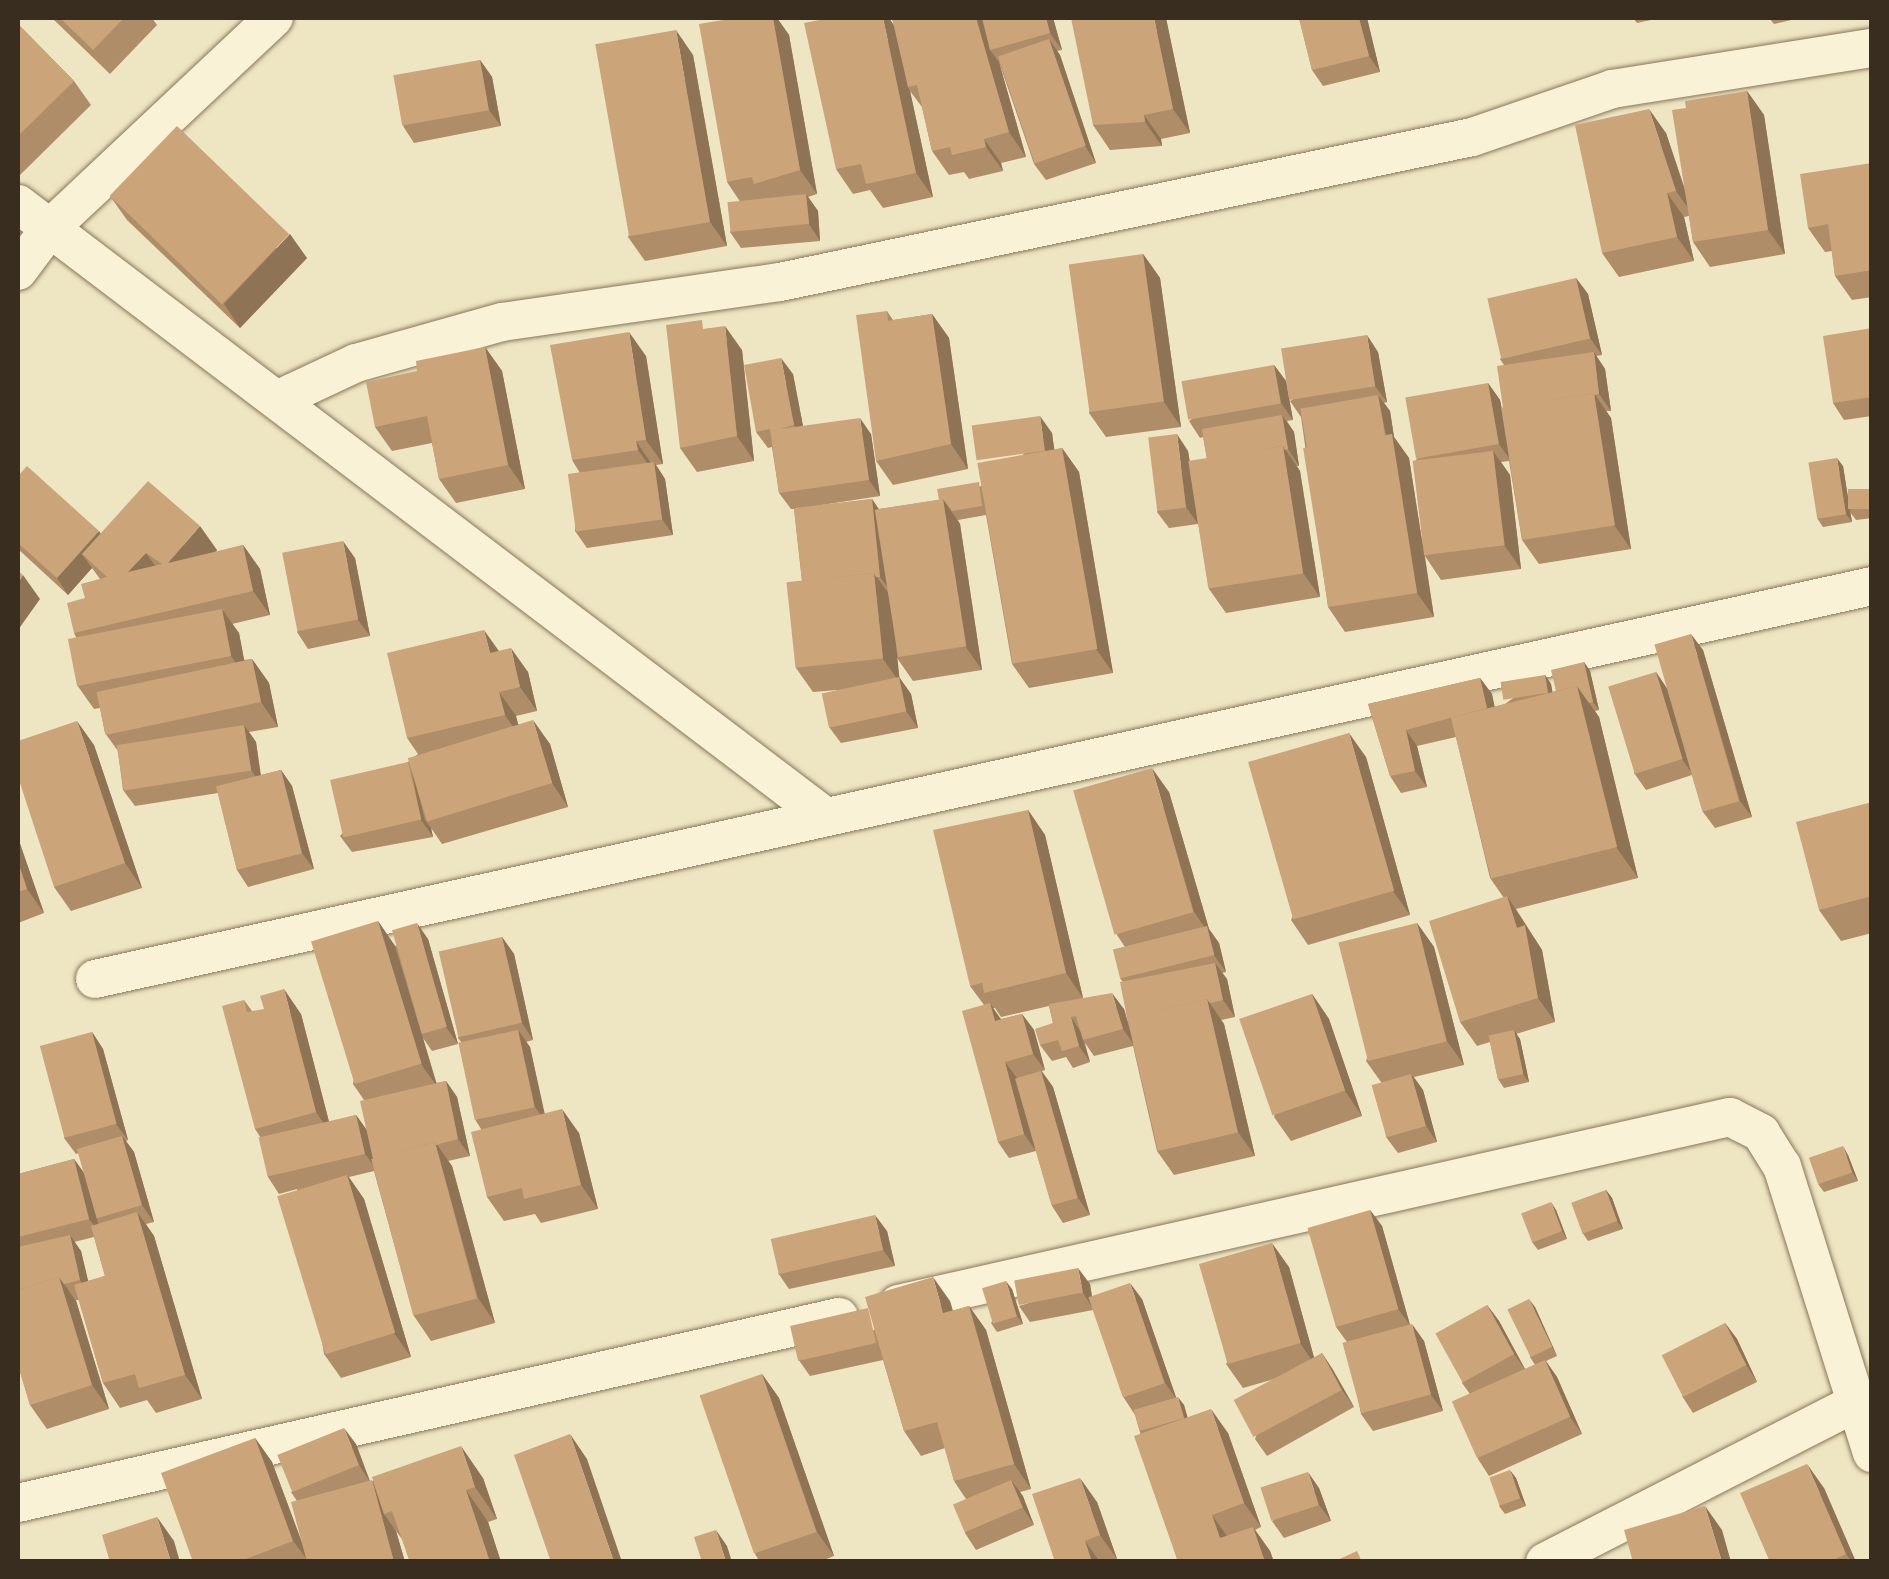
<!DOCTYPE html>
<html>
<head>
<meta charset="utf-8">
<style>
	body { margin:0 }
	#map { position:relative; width:1889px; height:1579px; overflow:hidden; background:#eee5c3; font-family:"Source Serif 4",serif }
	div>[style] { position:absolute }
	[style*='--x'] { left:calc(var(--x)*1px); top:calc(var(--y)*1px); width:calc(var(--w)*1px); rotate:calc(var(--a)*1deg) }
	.roads { filter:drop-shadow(0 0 2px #88775a) drop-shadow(0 0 2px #88775a) }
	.street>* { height:38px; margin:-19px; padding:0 19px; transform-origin:19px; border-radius:19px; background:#f9f2d6 }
	.wall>* { inset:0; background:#af8d68 }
	.shaded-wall>* { inset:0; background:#8f7355 }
	.building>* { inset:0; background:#cca479; transform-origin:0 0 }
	span { translate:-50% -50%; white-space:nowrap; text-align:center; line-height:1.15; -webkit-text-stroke:10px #f5efd3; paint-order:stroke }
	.frame { position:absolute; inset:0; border:20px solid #382d1e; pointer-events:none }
</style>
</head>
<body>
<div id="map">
	<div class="roads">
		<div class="street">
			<div style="--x:18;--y:204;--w:1011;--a:37.2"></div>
			<div style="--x:18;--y:271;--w:54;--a:-53.3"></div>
			<div style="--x:50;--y:228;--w:307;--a:-43.2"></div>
			<div style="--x:279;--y:399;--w:85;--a:-25.1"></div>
			<div style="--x:356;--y:363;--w:152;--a:-15.7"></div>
			<div style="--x:502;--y:322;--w:281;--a:-8.2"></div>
			<div style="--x:780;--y:282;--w:707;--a:-11.83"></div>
			<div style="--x:1472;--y:137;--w:148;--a:-18.9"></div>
			<div style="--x:1612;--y:89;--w:263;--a:-9"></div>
			<div style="--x:95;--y:979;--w:1820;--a:-12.47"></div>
			<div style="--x:898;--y:1304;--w:853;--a:-12.67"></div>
			<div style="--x:1730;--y:1117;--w:35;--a:27"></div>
			<div style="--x:1761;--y:1133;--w:39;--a:58"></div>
			<div style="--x:1782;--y:1166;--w:301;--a:72.6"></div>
			<div style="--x:18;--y:1503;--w:842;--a:-12.77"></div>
			<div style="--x:1545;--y:1562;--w:351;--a:-27.1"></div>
		</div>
	</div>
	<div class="wall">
		<div style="clip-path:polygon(52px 18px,152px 18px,157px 25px,110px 74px)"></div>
		<div style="clip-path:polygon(735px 18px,777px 18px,789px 35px,817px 194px,808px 197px,818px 211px,820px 241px,741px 248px,730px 232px,741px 203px,727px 182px)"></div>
		<div style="clip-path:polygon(892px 18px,1053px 18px,1062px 50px,1057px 51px,1060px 55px,1096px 163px,1046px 180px,1034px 164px,999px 62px,1026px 157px,1001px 163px,1003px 171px,969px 179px,964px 172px,949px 175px,932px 151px,922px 107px,910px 91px,933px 197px,883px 208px,870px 190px,853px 194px,836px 169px,894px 25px)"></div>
		<div style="clip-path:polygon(1166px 18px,1190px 133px,1161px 139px,1162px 146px,1110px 150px,1093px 125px)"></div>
		<div style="clip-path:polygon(1299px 18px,1367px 18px,1380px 72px,1323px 86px,1312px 70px)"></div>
		<div style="clip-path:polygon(1633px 18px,1660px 18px,1637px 23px)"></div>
		<div style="clip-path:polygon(1769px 18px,1800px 18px,1774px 24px)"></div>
		<div style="clip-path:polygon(18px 24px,74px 81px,91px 105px,20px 175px,18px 173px)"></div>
		<div style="clip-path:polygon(693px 55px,727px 246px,645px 261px,628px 237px)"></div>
		<div style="clip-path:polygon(480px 60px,492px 77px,501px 126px,414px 143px,403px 126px)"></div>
		<div style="clip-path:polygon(1747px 91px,1764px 115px,1785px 254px,1710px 267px,1693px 242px,1689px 216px,1684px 217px,1694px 261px,1619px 277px,1602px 253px,1666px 133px,1685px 189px,1686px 108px)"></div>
		<div style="clip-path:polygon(1872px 163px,1872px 297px,1852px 300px,1835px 276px,1832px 251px,1825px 252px,1808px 228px)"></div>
		<div style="clip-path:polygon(110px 196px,307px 258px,240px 328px,127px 220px)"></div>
		<div style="clip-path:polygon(1143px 254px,1160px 278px,1181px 427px,1106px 437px,1089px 413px)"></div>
		<div style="clip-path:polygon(1576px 278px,1588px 294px,1602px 355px,1596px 356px,1605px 369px,1611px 411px,1606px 411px,1611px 418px,1631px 549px,1539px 564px,1522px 540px,1509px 461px,1501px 462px,1510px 475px,1521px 569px,1441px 580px,1425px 556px,1434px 617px,1345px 632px,1328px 607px,1301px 417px,1290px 401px,1378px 352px,1387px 402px,1384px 403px,1390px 411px,1394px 437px,1409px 458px,1423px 547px,1416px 460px,1488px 383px,1500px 400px,1502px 409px,1503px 408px,1504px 365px,1500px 359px)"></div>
		<div style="clip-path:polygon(887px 311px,893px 320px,932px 314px,949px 338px,968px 469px,893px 485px,876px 461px)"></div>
		<div style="clip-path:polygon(708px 328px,742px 350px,754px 461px,697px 472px,680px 448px)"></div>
		<div style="clip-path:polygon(1872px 328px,1872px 416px,1844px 420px,1833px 403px)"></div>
		<div style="clip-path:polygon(485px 347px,502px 371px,525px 489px,456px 503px,439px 479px,432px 443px,392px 451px,375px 427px,417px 371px)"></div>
		<div style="clip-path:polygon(646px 356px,663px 464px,656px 465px,665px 479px,673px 535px,587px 548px,575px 531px,580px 473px,572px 460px)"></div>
		<div style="clip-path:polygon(1274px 365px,1286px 381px,1293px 420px,1287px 421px,1294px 432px,1299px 466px,1297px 466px,1300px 471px,1320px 597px,1226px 613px,1209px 589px,1194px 497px,1198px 524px,1169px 528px,1157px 512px,1188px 451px,1190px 462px,1207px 459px,1203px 437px,1200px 438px,1189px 421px)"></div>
		<div style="clip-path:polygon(793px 374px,803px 426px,871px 434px,880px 496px,815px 506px,872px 499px,879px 509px,939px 500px,981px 486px,1052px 433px,1054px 450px,1062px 448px,1079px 472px,1113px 673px,1029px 688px,1012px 664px,986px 515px,958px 520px,960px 524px,982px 670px,913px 681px,897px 658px,899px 677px,911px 694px,918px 728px,841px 743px,829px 727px,837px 690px,813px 692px,796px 668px,802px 581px,794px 509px,791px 509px,779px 493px,772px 447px,768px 448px,756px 432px)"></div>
		<div style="clip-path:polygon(1843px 466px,1849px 505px,1872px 489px,1872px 518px,1856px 520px,1850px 512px,1852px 522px,1823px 527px,1817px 518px)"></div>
		<div style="clip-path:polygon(18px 476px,100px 533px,217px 550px,216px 552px,243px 545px,260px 569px,270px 615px,232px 624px,239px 633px,244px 660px,252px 659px,269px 683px,278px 727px,249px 732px,256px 742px,261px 775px,281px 770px,292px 786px,314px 869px,248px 887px,237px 870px,218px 793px,135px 806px,123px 790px,118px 751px,105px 733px,100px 708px,94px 709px,77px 685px,76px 637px,74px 633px,85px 598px,100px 579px,92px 568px,68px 595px,18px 549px)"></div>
		<div style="clip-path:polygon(355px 558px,370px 636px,308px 649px,297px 632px)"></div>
		<div style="clip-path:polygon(1703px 650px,1752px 817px,1715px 828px,1703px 812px,1692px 775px,1646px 790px,1634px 773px,1656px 672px,1667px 688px)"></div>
		<div style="clip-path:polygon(499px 651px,528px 672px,537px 711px,516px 716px,518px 724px,550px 744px,568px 807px,442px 844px,431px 828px,433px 837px,352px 852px,340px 836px,408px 762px,418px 754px,407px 738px)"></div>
		<div style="clip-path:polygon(1584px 662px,1590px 671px,1599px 710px,1595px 711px,1599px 717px,1638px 878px,1516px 909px,1542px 950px,1555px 1022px,1516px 1034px,1520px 1039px,1529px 1082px,1504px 1088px,1498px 1079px,1490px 1042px,1477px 1046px,1460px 1022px,1504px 898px,1490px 878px,1456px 737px,1417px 746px,1427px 787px,1401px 793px,1390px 776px,1368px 704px,1480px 678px,1492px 694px,1494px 707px,1505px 704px,1545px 675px,1551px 684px,1552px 692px,1556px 691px)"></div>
		<div style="clip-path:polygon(94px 745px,142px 888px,71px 911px,54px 887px)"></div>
		<div style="clip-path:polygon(1366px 757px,1410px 915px,1308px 945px,1291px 920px)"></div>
		<div style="clip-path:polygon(1169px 792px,1209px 929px,1219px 943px,1226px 972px,1222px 973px,1227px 979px,1235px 1017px,1221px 1020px,1224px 1024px,1255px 1156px,1174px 1175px,1157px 1151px,1133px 1046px,1094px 1056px,1085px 1043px,1090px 1062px,1073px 1068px,1066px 1057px,1052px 1061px,1040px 1045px,1053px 1023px,1049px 1006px,1001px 1017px,995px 1008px,993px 1008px,1001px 1019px,1022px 1014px,1034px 1030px,1045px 1070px,1042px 1071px,1053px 1087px,1090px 1215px,1063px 1223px,1052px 1206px,1036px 1151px,1009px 1158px,998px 1142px,984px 1005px,970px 986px,1028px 810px,1045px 835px,1083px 998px,1124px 1009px,1128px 1022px,1123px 982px,1120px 978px,1125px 947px,1117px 935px)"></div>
		<div style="clip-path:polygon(1872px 802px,1872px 933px,1841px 941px,1819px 910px)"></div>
		<div style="clip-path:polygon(18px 838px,44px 913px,18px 923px)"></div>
		<div style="clip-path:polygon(378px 921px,395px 946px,428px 939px,458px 1044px,432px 1051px,423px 1038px,436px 1083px,446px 1081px,457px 1097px,470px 1156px,448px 1161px,452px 1166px,495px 1323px,431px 1341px,414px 1316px,374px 1171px,349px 1177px,364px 1199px,411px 1357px,341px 1378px,324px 1354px,297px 1189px,279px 1194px,268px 1177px,261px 1138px,255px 1129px,244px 1000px,252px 1011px,301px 1014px,329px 1122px,356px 1115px,367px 1130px,364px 1100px,353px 1084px)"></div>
		<div style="clip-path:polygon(1417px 923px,1434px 947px,1464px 1065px,1414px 1077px,1423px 1090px,1437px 1142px,1398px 1153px,1386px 1137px,1381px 1082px,1366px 1061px)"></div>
		<div style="clip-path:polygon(502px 937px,514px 954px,533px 1040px,526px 1042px,530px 1047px,544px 1113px,579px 1133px,598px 1209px,541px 1223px,535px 1214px,504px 1221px,487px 1197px,481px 1129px,476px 1121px,462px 1043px,458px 1038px)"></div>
		<div style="clip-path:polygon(1312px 994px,1329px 1019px,1362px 1116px,1291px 1141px,1274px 1117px)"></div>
		<div style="clip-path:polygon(evenodd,92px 1032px,103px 1049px,128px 1140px,126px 1141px,134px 1152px,154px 1222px,146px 1224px,154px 1236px,202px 1399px,156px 1413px,147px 1400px,120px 1408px,103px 1383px,79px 1300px,76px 1300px,109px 1409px,47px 1429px,30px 1405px,18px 1365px,18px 1174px,74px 1159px,85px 1174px,79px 1153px,76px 1154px,64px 1138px,92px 1032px,94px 1237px,105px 1276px,88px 1281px,81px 1251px,74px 1242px,94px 1237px)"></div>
		<div style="clip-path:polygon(1848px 1155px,1858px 1181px,1824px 1192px,1818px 1184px)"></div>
		<div style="clip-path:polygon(1606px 1190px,1612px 1198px,1623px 1229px,1588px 1241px,1582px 1232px)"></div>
		<div style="clip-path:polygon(1370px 1210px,1382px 1226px,1410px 1325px,1424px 1341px,1443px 1411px,1373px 1431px,1361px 1414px,1347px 1342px,1336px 1327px)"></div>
		<div style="clip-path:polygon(1556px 1210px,1567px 1239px,1538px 1250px,1532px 1242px)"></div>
		<div style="clip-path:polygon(887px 1231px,895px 1266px,789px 1289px,778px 1273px)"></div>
		<div style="clip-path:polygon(1289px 1267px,1314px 1358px,1322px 1353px,1333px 1370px,1354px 1407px,1267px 1456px,1255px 1439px,1278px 1378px,1243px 1388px,1226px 1364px)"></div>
		<div style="clip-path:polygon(1090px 1284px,1092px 1297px,1142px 1299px,1176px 1398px,1184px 1405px,1187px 1417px,1228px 1433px,1261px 1527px,1255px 1530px,1270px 1551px,1274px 1562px,1178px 1562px,1135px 1415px,1124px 1398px,1093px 1310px,1030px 1322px,1019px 1306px)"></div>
		<div style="clip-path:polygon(1012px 1289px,1023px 1324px,997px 1332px,991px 1323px)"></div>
		<div style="clip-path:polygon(950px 1301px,953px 1311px,969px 1306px,986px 1330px,1031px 1489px,1020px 1492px,1034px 1525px,976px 1550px,965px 1533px,966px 1499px,954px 1481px,945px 1448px,921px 1456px,904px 1431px,883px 1360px,810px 1376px,798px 1359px)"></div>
		<div style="clip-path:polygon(1487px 1305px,1499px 1321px,1525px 1369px,1535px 1365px,1530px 1357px,1535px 1307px,1557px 1356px,1546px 1361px,1557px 1377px,1582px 1434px,1489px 1476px,1478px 1459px,1470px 1394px,1462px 1383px)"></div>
		<div style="clip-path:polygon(1725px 1323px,1737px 1339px,1757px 1382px,1693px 1413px,1682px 1396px)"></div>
		<div style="clip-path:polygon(762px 1374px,779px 1398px,834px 1556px,819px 1562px,760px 1562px,755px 1554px)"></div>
		<div style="clip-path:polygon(255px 1438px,272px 1462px,303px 1545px,297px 1501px,291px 1492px,356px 1444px,370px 1481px,483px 1478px,497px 1519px,488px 1522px,501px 1562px,410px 1562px,402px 1539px,396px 1531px,405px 1562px,193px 1562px)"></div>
		<div style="clip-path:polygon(1516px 1478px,1526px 1506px,1505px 1514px,1499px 1506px)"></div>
		<div style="clip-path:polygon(1319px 1488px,1331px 1521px,1284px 1538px,1272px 1521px)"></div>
		<div style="clip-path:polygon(1824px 1488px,1856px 1562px,1770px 1562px)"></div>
		<div style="clip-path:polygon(1097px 1502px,1117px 1559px,1111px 1562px,1055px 1562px)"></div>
	</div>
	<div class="shaded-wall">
		<div style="clip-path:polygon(773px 18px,777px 18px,789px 35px,817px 194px,800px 170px)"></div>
		<div style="clip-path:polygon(883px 18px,889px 18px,898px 31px,908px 87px,910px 91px,933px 197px,916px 173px)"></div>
		<div style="clip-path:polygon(976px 18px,986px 18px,990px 50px,999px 62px,1026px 157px,1009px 132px)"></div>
		<div style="clip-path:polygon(1046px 18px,1053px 18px,1062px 50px,1050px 33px)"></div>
		<div style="clip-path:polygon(1154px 18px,1166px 18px,1190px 133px,1173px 109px)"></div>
		<div style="clip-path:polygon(1359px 18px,1367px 18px,1380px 72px,1369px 56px)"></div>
		<div style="clip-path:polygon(676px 30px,693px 55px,727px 246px,710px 222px)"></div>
		<div style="clip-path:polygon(1049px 39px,1060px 55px,1096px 163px,1085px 146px)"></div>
		<div style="clip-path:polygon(480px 60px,492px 77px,501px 126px,489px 110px)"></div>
		<div style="clip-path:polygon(1747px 91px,1764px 115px,1785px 254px,1768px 230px)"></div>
		<div style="clip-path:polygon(1649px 109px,1666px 133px,1693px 215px,1676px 191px)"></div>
		<div style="clip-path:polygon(1144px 115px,1161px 139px,1162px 146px,1145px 122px)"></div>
		<div style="clip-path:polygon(984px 139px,1001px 163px,1003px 171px,986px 147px)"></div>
		<div style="clip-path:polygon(1667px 193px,1684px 217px,1694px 261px,1677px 237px)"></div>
		<div style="clip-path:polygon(806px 194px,818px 211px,820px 241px,809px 224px)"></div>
		<div style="clip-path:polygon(290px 234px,307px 258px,240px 328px,224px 304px)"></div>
		<div style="clip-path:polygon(1143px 254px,1160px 278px,1181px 427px,1164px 402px)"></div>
		<div style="clip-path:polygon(1576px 278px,1588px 294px,1602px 355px,1590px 338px)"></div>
		<div style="clip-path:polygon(932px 314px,949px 338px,968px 469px,951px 444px)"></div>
		<div style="clip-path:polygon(725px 326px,742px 350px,754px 461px,737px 436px)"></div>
		<div style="clip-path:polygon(629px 332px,646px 356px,663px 464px,646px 440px)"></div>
		<div style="clip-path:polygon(1367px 335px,1378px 352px,1387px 402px,1375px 386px)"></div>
		<div style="clip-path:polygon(485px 347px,502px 371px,525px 489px,508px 465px)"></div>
		<div style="clip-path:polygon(1594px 352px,1605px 369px,1611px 411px,1599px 394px)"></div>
		<div style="clip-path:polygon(781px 358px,793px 374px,806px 442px,794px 425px)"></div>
		<div style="clip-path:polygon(1274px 365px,1286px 381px,1293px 420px,1281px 403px)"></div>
		<div style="clip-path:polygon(1488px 383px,1500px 400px,1511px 461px,1499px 444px)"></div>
		<div style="clip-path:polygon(1594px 393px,1611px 418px,1631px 549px,1614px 525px)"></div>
		<div style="clip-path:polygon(1378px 395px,1390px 411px,1394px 437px,1409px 458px,1434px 617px,1417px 593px)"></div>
		<div style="clip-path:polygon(1282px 415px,1294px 432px,1299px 466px,1288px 449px)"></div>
		<div style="clip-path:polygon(1040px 416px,1052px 433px,1057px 468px,1045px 452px)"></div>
		<div style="clip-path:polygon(860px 418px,871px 434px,880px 496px,869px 480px)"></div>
		<div style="clip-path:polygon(1177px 434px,1188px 451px,1198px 524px,1186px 507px)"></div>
		<div style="clip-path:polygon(636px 441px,653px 466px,655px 474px,638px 450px)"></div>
		<div style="clip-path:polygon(1283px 446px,1300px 471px,1320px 597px,1303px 573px)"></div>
		<div style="clip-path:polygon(1062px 448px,1079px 472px,1113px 673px,1096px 649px)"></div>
		<div style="clip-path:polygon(1493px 451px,1510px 475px,1521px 569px,1504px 545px)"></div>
		<div style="clip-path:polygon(1837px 458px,1843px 466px,1852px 522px,1846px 514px)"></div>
		<div style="clip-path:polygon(654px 462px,665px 479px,673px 535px,662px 519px)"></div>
		<div style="clip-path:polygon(872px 499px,883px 516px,892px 593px,880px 577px)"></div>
		<div style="clip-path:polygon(943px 499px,960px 524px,982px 670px,965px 646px)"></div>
		<div style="clip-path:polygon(200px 526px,217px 550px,185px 587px,168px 563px)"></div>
		<div style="clip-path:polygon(99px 531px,110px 548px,82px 554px,92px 568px,68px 595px,57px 578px)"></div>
		<div style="clip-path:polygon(343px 541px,355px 558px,370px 636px,358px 620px)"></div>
		<div style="clip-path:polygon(243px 545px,260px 569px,270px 615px,253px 591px)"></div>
		<div style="clip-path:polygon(146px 553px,163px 577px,128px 572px)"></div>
		<div style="clip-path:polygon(874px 573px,891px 597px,900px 683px,883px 659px)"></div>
		<div style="clip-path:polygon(23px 575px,40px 599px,18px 630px,18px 583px)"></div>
		<div style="clip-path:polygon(222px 609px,239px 633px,248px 680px,231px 656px)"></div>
		<div style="clip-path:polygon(484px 630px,501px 654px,490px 653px)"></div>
		<div style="clip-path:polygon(1691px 634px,1703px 650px,1752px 817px,1740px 801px)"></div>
		<div style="clip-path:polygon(511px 648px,528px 672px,537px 711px,520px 687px)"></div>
		<div style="clip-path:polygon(252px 659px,269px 683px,278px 727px,261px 702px)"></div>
		<div style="clip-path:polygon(1584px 662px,1590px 671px,1599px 710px,1593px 702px)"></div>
		<div style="clip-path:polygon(1656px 672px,1667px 689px,1693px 775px,1682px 759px)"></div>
		<div style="clip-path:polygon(1545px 675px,1551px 684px,1555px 705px,1549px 696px)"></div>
		<div style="clip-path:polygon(899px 677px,911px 694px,918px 728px,906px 711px)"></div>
		<div style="clip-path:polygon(1480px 678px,1492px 694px,1499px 727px,1487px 710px)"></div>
		<div style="clip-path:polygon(1577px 686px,1599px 717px,1638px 878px,1616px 847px)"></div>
		<div style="clip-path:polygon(499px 692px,516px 716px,522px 740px,505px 715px)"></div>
		<div style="clip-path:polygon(533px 720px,550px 744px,568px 807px,552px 783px)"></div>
		<div style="clip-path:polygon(77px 721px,94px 745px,142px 888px,125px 863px)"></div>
		<div style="clip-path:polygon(244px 725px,256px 742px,262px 786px,251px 770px)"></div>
		<div style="clip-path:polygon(1406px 730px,1417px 746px,1427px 787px,1415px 771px)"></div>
		<div style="clip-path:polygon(1349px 733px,1366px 757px,1410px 915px,1393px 891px)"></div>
		<div style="clip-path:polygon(410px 762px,425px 820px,431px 828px,433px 837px,421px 820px)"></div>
		<div style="clip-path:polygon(1152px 768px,1169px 792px,1209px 929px,1219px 943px,1226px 972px,1214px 955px,1208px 932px,1194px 912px)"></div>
		<div style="clip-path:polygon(281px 770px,292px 786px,314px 869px,302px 853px)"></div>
		<div style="clip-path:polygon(1028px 810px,1045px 835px,1083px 998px,1066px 973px)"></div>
		<div style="clip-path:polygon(18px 838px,44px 913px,27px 889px,18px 862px)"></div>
		<div style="clip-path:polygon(1507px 896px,1542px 950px,1555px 1022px,1538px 998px)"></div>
		<div style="clip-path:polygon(378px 921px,395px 946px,438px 1088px,421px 1064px)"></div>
		<div style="clip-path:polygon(417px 923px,428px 939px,458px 1044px,446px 1027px)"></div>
		<div style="clip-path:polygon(1417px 923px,1434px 947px,1464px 1065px,1447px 1041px)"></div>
		<div style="clip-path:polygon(502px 937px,514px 954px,533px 1040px,522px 1023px)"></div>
		<div style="clip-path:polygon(1215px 963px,1227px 979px,1235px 1017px,1223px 1000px)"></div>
		<div style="clip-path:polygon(284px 989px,301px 1014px,333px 1137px,316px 1112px)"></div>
		<div style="clip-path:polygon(1112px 993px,1124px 1009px,1134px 1045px,1123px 1029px)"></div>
		<div style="clip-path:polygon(1312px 994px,1329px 1019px,1362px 1116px,1345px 1091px)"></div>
		<div style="clip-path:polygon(1207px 999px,1224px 1024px,1255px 1156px,1238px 1132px)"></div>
		<div style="clip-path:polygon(990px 1003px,1001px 1020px,995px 1021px)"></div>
		<div style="clip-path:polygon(1022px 1014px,1034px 1030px,1045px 1070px,1033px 1054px)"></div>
		<div style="clip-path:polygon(1071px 1017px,1082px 1034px,1083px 1040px,1090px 1062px,1079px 1046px)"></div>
		<div style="clip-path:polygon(518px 1030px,530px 1047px,547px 1124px,535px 1107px)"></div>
		<div style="clip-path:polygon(1514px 1030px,1520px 1039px,1529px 1082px,1523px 1074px)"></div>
		<div style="clip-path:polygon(92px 1032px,103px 1049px,128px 1140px,116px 1124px)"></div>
		<div style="clip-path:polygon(1005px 1062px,1017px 1078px,1036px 1151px,1024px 1134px)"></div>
		<div style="clip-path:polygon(1041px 1071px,1053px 1087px,1090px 1215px,1078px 1198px)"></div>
		<div style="clip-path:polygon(1411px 1074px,1423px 1090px,1437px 1142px,1426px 1126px)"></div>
		<div style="clip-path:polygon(446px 1081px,457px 1097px,470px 1156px,458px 1139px)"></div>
		<div style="clip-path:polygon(562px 1109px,579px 1133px,598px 1209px,581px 1185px)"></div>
		<div style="clip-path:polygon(356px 1115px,368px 1132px,377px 1170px,365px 1154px)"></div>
		<div style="clip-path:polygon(122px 1136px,134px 1152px,154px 1222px,142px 1205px)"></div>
		<div style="clip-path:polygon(435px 1142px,452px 1166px,495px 1323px,478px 1298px)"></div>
		<div style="clip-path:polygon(1843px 1146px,1848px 1155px,1858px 1181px,1852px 1172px)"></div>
		<div style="clip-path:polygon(74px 1159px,86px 1176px,101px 1235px,89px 1219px)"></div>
		<div style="clip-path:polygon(347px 1175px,364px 1199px,411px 1357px,394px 1333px)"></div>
		<div style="clip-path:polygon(1606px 1190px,1612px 1198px,1623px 1229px,1617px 1221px)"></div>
		<div style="clip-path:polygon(1551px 1202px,1556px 1210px,1567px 1239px,1562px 1231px)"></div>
		<div style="clip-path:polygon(1370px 1210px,1382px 1226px,1410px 1325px,1398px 1309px)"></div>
		<div style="clip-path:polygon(137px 1212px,154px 1236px,202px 1399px,185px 1375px)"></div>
		<div style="clip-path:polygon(875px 1215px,887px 1231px,895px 1266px,883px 1250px)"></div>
		<div style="clip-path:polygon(70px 1235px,81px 1251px,92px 1297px,80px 1280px)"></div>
		<div style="clip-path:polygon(1272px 1243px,1289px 1267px,1317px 1368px,1300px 1343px)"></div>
		<div style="clip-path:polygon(1078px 1268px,1090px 1284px,1094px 1310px,1083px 1293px)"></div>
		<div style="clip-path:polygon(59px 1277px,76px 1301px,109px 1409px,92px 1385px)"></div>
		<div style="clip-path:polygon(933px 1277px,950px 1301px,960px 1338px,943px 1313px)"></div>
		<div style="clip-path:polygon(1006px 1281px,1012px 1289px,1023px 1324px,1017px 1316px)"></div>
		<div style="clip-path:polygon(1130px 1283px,1142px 1299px,1177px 1400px,1165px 1383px)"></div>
		<div style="clip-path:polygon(1529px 1299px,1535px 1307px,1557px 1356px,1552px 1347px)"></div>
		<div style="clip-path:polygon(1487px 1305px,1499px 1321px,1526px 1371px,1514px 1354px)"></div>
		<div style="clip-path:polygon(969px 1306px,986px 1330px,1031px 1489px,1014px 1464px)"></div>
		<div style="clip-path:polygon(1725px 1323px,1737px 1339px,1757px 1382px,1746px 1365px)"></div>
		<div style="clip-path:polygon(1412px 1324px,1424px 1341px,1443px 1411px,1431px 1395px)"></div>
		<div style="clip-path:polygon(1322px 1353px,1333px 1370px,1354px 1407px,1342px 1390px)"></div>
		<div style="clip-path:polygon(1545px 1360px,1557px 1377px,1582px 1434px,1570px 1417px)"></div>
		<div style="clip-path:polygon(762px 1374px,779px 1398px,834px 1556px,817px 1532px)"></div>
		<div style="clip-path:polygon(1178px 1397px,1184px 1405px,1194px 1439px,1188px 1431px)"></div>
		<div style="clip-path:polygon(1211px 1409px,1228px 1433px,1261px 1527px,1244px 1503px)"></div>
		<div style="clip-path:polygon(344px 1428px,356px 1444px,370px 1482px,359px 1465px)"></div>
		<div style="clip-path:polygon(570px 1434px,587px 1459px,622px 1562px,614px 1562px)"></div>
		<div style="clip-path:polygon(255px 1438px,272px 1462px,309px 1562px,293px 1541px)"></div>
		<div style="clip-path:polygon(461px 1446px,483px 1478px,497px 1519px,475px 1487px)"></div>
		<div style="clip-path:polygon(1807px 1464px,1824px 1488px,1856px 1562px,1852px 1562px,1846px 1554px)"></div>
		<div style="clip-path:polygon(1510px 1470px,1516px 1478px,1526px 1506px,1520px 1498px)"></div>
		<div style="clip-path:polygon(1308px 1472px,1319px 1488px,1331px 1521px,1319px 1505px)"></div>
		<div style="clip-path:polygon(1080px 1478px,1097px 1502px,1117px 1559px,1100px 1535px)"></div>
		<div style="clip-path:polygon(372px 1480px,384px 1514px,396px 1531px,405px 1562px,394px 1562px)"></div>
		<div style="clip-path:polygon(1011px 1480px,1023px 1496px,1034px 1525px,1023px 1508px)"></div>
		<div style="clip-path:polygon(466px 1490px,488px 1522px,501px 1562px,490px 1562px)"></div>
		<div style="clip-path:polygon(1705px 1506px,1722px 1530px,1731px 1562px,1722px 1562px)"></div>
		<div style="clip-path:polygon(1212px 1515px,1229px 1539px,1220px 1538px)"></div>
		<div style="clip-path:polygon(157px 1517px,174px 1541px,180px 1562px,171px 1562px)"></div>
		<div style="clip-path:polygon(1253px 1527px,1270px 1551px,1274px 1562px,1265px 1562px)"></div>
		<div style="clip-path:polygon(716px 1530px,727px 1546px,732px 1562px,726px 1562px)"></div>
		<div style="clip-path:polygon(1085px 1541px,1100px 1562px,1092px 1562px)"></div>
	</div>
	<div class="building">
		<div style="clip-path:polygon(60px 18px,124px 18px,93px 50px)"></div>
		<div style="clip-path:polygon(735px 18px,773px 18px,800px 170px,754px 184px,752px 177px,727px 182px,699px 24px)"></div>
		<div style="clip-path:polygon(830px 18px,883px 18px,916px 173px,866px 184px,861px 164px,836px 169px,804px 23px)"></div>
		<div style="clip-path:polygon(892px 18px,976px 18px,1009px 132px,984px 139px,986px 147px,952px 155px,950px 147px,932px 151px,917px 85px,908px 87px)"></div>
		<div style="clip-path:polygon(982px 18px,1046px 18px,1050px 33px,990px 50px)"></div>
		<div style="clip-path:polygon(1071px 18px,1154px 18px,1173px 109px,1144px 115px,1145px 122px,1093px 125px)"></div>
		<div style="clip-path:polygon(1299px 18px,1359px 18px,1369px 56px,1312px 70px)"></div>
		<div style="clip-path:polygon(18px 24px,74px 81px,18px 136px)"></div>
		<div style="left:676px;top:30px;width:195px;height:82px;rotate:80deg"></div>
		<div style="left:1049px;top:39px;width:113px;height:54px;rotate:71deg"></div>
		<div style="left:480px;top:60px;width:51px;height:88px;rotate:80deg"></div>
		<div style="clip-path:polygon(1747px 91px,1768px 230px,1693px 242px,1672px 110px,1686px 108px,1685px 101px)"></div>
		<div style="clip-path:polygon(1649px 109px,1676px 191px,1667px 193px,1677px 237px,1602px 253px,1575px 125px)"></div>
		<div style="left:177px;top:126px;width:156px;height:97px;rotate:44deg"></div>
		<div style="clip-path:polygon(1872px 163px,1872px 270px,1835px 276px,1828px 224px,1808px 228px,1800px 174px)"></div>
		<div style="left:806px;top:194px;width:30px;height:79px;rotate:84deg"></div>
		<div style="left:1143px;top:254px;width:149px;height:75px;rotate:82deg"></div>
		<div style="left:1576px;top:278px;width:62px;height:91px;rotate:77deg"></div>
		<div style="clip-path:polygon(887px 311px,888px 321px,932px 314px,951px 444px,876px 461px,856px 315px)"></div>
		<div style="clip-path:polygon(702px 320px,703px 329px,725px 326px,737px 436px,680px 448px,666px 325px)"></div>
		<div style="clip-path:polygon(1872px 328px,1872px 397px,1833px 403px,1823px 336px)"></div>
		<div style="clip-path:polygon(629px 332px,646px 440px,636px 441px,638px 450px,572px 460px,550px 345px)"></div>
		<div style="left:1367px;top:335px;width:52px;height:87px;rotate:81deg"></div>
		<div style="clip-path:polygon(485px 347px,508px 465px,439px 479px,427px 416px,375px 427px,366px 382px,417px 371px,416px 361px)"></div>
		<div style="clip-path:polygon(1594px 352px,1599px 394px,1594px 395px,1594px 393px,1503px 408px,1497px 366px)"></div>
		<div style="clip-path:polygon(781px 358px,794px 425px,780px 429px,860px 418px,869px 480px,779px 493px,770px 429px,756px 432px,744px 365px)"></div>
		<div style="left:1274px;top:365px;width:39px;height:94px;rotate:80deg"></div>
		<div style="left:1488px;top:383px;width:62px;height:84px;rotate:80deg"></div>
		<div style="left:1594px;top:393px;width:134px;height:94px;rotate:81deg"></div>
		<div style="left:1378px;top:395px;width:41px;height:79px;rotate:80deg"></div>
		<div style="clip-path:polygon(1282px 415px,1288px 449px,1285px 450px,1283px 446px,1207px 459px,1202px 429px)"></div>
		<div style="left:1040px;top:416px;width:35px;height:69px;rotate:82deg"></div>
		<div style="left:1177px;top:434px;width:74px;height:29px;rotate:83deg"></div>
		<div style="left:1392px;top:434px;width:161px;height:90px;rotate:81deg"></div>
		<div style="left:1283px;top:446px;width:129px;height:96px;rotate:81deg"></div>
		<div style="left:1062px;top:448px;width:204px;height:86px;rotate:80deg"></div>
		<div style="left:1493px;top:451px;width:95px;height:81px;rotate:83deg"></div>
		<div style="left:1837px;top:458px;width:57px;height:29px;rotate:81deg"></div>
		<div style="left:654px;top:462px;width:58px;height:87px;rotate:82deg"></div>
		<div style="clip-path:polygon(27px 466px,99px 531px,57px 578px,18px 543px,18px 476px)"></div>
		<div style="clip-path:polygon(evenodd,148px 481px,200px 526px,168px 563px,243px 545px,253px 591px,74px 633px,67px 603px,85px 598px,81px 584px,107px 577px,82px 554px,148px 481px,146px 553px,162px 564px,128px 572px,146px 553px)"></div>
		<div style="clip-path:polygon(979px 482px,982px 506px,952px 511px,943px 499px,939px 500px,937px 489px)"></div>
		<div style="left:1872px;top:489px;width:20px;height:24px;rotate:90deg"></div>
		<div style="clip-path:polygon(872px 499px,880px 577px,876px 577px,874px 573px,802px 581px,794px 508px)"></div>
		<div style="left:943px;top:499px;width:149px;height:69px;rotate:81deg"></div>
		<div style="left:343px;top:541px;width:80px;height:62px;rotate:79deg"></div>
		<div style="clip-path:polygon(18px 571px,23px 575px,18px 583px)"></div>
		<div style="left:874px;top:573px;width:86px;height:88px;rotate:84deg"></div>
		<div style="left:222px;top:609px;width:48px;height:157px;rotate:79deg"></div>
		<div style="clip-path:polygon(484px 630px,490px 653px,511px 648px,520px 687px,499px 692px,505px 715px,407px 738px,387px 653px)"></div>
		<div style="left:1691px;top:634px;width:174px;height:38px;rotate:74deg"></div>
		<div style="left:252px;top:659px;width:44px;height:159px;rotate:78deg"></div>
		<div style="clip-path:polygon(1584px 662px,1593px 702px,1589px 703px,1577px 686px,1556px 691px,1551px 670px)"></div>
		<div style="left:1656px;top:672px;width:91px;height:50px;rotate:73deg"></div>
		<div style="left:1545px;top:675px;width:18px;height:45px;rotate:81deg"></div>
		<div style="left:899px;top:677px;width:35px;height:79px;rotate:78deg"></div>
		<div style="clip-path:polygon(1480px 678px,1487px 708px,1406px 730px,1415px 771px,1390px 776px,1368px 704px)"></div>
		<div style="left:1577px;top:686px;width:166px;height:130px;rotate:76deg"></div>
		<div style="left:533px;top:720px;width:66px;height:131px;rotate:73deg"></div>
		<div style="clip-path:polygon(77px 721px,125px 863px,54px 887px,18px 777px,18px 741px)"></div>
		<div style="left:244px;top:725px;width:46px;height:129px;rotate:81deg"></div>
		<div style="left:1349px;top:733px;width:164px;height:105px;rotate:74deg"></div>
		<div style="left:408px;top:762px;width:59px;height:80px;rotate:77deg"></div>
		<div style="left:1152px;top:768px;width:150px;height:82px;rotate:74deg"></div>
		<div style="left:281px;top:770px;width:86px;height:67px;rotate:76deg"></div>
		<div style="clip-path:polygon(1872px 802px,1872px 896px,1819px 910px,1796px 822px)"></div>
		<div style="clip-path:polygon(1028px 810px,1066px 973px,984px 993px,982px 983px,970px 986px,933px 830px)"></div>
		<div style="clip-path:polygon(18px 862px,27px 889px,18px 892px)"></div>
		<div style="clip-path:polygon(1507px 896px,1517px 928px,1525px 925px,1538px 998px,1460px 1022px,1429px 921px)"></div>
		<div style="left:378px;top:921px;width:149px;height:70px;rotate:73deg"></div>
		<div style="left:417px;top:923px;width:108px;height:26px;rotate:74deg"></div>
		<div style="left:1417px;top:923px;width:122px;height:81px;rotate:76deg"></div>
		<div style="left:1207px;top:926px;width:30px;height:97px;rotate:76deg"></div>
		<div style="left:502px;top:937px;width:88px;height:65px;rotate:77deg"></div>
		<div style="clip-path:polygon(1215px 963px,1223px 1000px,1210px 1003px,1207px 999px,1127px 1018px,1120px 982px)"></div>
		<div style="clip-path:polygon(284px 989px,316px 1112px,255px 1129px,222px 1006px,244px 1000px,247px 1012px,264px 1009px,260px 996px)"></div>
		<div style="clip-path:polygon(1112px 993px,1123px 1029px,1083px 1040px,1076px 1016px,1071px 1017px,1079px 1046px,1062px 1051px,1058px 1040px,1040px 1045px,1035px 1029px,1053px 1023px,1049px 1004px)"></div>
		<div style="left:1312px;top:994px;width:102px;height:77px;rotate:71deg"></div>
		<div style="left:1207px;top:999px;width:137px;height:82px;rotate:77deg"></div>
		<div style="clip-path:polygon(990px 1003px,995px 1021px,1022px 1014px,1033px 1054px,1005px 1062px,1024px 1134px,998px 1142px,962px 1011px)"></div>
		<div style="left:518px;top:1030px;width:79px;height:61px;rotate:78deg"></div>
		<div style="left:1514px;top:1030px;width:45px;height:26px;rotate:78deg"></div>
		<div style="left:92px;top:1032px;width:95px;height:54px;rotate:75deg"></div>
		<div style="left:1041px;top:1071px;width:132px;height:27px;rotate:74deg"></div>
		<div style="left:1411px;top:1074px;width:54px;height:41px;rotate:74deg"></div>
		<div style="clip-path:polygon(446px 1081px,458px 1139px,436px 1145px,435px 1142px,373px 1159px,360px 1101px)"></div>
		<div style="clip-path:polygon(562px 1109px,581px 1185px,524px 1199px,522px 1188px,487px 1197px,471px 1132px)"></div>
		<div style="left:356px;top:1115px;width:40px;height:100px;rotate:77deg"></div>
		<div style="left:122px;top:1136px;width:72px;height:47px;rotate:74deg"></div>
		<div style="left:435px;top:1142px;width:162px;height:66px;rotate:75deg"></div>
		<div style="left:1843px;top:1146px;width:28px;height:36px;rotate:71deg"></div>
		<div style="clip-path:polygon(74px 1159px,89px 1219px,18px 1237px,18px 1174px)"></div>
		<div style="left:347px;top:1175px;width:165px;height:73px;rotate:73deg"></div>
		<div style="left:1606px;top:1190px;width:33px;height:37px;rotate:70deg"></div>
		<div style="left:1551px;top:1202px;width:31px;height:32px;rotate:69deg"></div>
		<div style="left:1370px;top:1210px;width:103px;height:65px;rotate:74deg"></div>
		<div style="clip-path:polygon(137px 1212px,185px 1375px,139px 1388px,135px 1374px,103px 1383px,74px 1285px,105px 1276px,91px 1226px)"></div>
		<div style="left:875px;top:1215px;width:36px;height:107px;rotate:77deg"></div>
		<div style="clip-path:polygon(70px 1235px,80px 1280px,64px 1284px,59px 1277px,18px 1290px,18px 1247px)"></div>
		<div style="left:1272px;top:1243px;width:104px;height:76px;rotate:74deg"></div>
		<div style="left:1078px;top:1268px;width:25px;height:65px;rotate:79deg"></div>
		<div style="clip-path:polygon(59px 1277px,92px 1385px,30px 1405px,18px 1365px,18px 1290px)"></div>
		<div style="clip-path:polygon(933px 1277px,943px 1313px,969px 1306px,1014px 1464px,954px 1481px,937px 1422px,904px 1431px,865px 1297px)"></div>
		<div style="left:1006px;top:1281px;width:37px;height:25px;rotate:73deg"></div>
		<div style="left:1130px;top:1283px;width:106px;height:44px;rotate:71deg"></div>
		<div style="left:1529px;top:1299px;width:53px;height:24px;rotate:64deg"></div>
		<div style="left:1487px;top:1305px;width:56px;height:59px;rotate:61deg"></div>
		<div style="left:868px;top:1308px;width:36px;height:80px;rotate:77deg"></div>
		<div style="left:1725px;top:1323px;width:47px;height:71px;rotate:63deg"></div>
		<div style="left:1412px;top:1324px;width:73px;height:72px;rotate:75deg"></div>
		<div style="left:1322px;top:1353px;width:42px;height:100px;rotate:62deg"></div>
		<div style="left:1545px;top:1360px;width:62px;height:102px;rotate:66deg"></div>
		<div style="left:762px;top:1374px;width:167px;height:66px;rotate:71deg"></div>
		<div style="left:1178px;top:1397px;width:22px;height:46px;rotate:74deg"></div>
		<div style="clip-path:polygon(1211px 1409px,1244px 1503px,1212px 1515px,1220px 1538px,1253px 1527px,1265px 1562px,1178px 1562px,1134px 1436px)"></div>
		<div style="left:344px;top:1428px;width:40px;height:72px;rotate:68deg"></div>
		<div style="clip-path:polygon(570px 1434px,614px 1562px,551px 1562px,514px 1455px)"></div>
		<div style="clip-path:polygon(255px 1438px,293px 1541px,238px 1562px,193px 1562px,161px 1473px)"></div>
		<div style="clip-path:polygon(461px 1446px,475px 1487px,466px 1490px,490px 1562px,410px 1562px,392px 1511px,384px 1514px,372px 1477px)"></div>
		<div style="clip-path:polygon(1807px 1464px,1846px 1554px,1829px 1562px,1770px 1562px,1740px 1493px)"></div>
		<div style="left:1510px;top:1470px;width:30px;height:22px;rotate:70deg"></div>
		<div style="left:1308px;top:1472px;width:35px;height:50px;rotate:72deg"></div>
		<div style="clip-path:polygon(1080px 1478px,1100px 1535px,1085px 1541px,1092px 1562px,1055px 1562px,1032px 1494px)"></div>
		<div style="clip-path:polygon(372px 1480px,394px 1562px,307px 1562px,291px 1502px)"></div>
		<div style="left:1011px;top:1480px;width:30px;height:63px;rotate:67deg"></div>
		<div style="clip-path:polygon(1705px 1506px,1722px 1562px,1633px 1562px,1624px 1530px)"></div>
		<div style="clip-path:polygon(157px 1517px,171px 1562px,110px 1562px,102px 1535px)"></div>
		<div style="clip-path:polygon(716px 1530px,726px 1562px,702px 1562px,694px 1537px)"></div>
		<div style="clip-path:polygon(1357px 1551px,1362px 1562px,1333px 1562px)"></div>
	</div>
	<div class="frame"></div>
</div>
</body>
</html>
